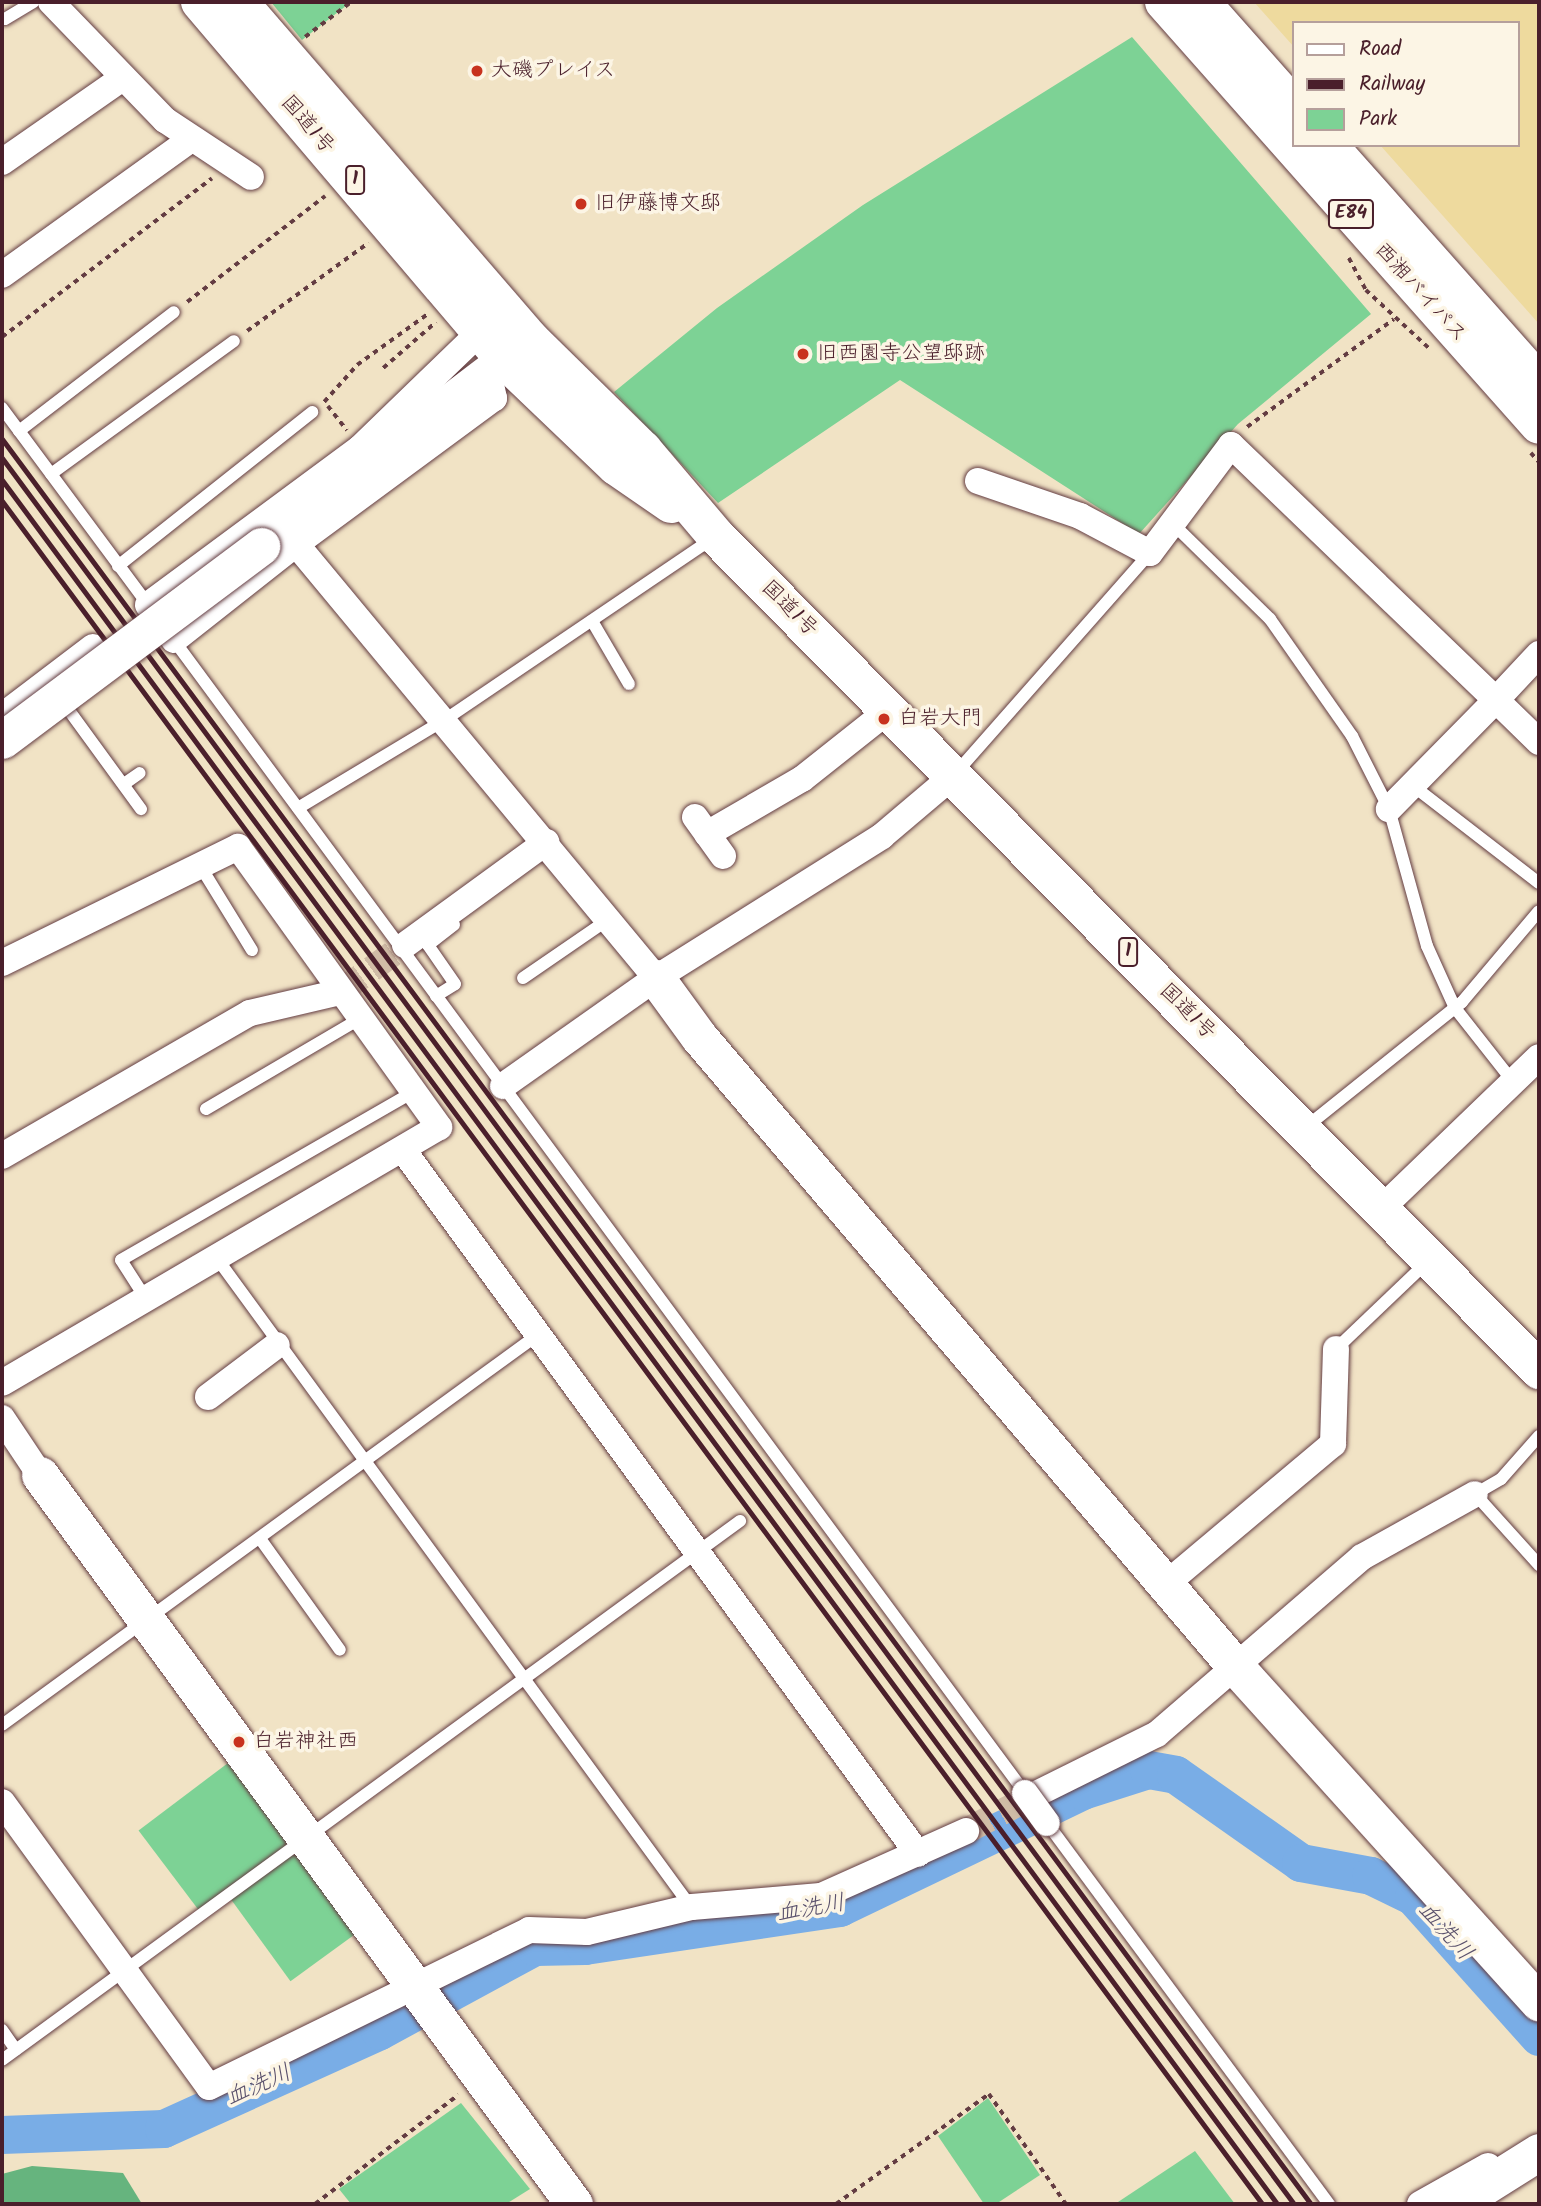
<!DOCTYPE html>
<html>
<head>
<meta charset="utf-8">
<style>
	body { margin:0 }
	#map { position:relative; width:1541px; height:2206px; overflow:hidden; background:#f1e3c5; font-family:Kalam,"Klee One",sans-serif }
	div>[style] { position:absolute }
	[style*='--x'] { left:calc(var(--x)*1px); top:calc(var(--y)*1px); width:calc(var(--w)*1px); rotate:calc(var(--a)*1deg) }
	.green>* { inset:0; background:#7dd295; transform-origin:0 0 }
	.forest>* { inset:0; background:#66b47e }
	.sand>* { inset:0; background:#eeda9e }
	.river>* { height:38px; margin:-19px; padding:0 19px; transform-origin:19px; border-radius:19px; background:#79ade6 }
	.street-tunnel>* { height:26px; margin-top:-13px; transform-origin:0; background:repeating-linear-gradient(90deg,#d0bca6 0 26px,transparent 0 39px) }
	.path>* { height:3.5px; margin-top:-1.75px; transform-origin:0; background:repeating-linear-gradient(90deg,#633c42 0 5px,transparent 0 10px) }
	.roads { filter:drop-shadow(0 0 2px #633c42) drop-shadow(0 0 2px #633c42) }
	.lane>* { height:12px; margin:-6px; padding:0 6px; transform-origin:6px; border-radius:6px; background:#fff }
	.street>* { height:26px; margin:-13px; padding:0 13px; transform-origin:13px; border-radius:13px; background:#fff }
	.secondary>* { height:37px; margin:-18.5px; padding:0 18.5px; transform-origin:18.5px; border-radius:18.5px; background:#fff }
	.highway>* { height:38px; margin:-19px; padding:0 19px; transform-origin:19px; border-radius:19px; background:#fff }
	.rail>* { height:5px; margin:-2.5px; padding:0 2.5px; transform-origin:2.5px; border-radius:2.5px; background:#4a1f2b }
	.bridges { filter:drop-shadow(0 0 2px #633c42) drop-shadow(0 0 2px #633c42) }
	.street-bridge>* { height:26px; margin:-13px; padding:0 13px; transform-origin:13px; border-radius:13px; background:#fff }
	.secondary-bridge>* { height:37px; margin:-18.5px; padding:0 18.5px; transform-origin:18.5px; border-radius:18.5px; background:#fff }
	.dots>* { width:19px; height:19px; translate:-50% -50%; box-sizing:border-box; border:4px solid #fcf5e5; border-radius:50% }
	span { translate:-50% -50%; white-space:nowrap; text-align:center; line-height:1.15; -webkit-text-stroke:7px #fcf5e5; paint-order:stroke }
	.shield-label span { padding:2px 5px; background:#fcf5e5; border:2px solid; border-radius:5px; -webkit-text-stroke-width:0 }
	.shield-label { font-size:19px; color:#4a1f2b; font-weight:700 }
	.poi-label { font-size:21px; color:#4a1f2b }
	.left { translate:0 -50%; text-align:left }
	.street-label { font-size:21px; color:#4a1f2b }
	.water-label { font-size:23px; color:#5a516c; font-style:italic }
	.frame { position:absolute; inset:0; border:4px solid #4a1f2b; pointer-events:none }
	.legend { position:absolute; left:1292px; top:21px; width:228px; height:126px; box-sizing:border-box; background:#fcf5e5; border:2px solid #b59f9b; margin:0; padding:9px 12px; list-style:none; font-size:21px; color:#4a1f2b }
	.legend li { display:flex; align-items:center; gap:14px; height:35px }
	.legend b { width:35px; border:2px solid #b59f9b }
</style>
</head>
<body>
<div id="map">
	<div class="green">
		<div style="clip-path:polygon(271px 2px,351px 2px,302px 40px)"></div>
		<div style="clip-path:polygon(1132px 37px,1371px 314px,1238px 424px,1139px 534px,900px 380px,718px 503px,614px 392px,717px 308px,863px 205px)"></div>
		<div style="left:228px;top:1763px;width:101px;height:112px;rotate:53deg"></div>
		<div style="left:295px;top:1853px;width:101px;height:79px;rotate:54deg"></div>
		<div style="clip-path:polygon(988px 2098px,1040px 2175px,996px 2204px,984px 2204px,938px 2136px)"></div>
		<div style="clip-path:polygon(461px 2103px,530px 2189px,506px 2204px,351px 2204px,339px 2189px)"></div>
		<div style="clip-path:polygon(1195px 2151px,1235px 2204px,1115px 2204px)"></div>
	</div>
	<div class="forest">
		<div style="clip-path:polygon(32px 2166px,123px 2173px,142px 2204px,2px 2204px,2px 2174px)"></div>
	</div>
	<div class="sand">
		<div style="clip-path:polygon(1254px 2px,1539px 2px,1539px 324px,1380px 145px,1518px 145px,1518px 23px,1294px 23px,1294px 47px)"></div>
	</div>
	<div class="river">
		<div style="--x:2;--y:2135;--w:162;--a:-2.1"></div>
		<div style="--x:164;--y:2129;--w:237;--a:-24.4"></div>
		<div style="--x:380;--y:2031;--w:176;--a:-28.5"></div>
		<div style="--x:535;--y:1947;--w:50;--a:-1.1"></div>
		<div style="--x:585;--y:1946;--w:258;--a:-8.5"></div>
		<div style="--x:840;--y:1908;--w:270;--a:-25.7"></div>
		<div style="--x:1083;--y:1791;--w:69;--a:-17.7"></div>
		<div style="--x:1149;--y:1770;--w:27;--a:10"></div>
		<div style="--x:1176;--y:1775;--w:153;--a:35.1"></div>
		<div style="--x:1301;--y:1863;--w:71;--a:10.5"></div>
		<div style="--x:1371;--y:1876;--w:48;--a:26"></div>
		<div style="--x:1414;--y:1897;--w:188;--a:48.2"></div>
	</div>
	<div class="street-tunnel">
		<div style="--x:340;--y:992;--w:80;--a:-35.9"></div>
		<div style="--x:966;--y:1831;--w:77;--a:-27.9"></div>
	</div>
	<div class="path">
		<div style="--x:305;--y:37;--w:58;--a:-37.3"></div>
		<div style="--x:1349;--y:258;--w:36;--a:62"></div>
		<div style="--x:1366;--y:290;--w:88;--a:42.7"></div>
		<div style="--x:187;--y:302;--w:174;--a:-37.5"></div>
		<div style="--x:247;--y:331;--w:150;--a:-36"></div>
		<div style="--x:2;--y:337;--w:263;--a:-37.1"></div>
		<div style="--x:383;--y:368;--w:70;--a:-41"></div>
		<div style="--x:324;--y:402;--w:50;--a:-48.3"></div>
		<div style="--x:357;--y:365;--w:89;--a:-35.8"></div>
		<div style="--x:328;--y:406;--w:31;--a:52"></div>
		<div style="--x:1247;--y:427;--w:182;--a:-36.3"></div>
		<div style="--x:1531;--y:453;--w:12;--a:48"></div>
		<div style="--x:315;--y:2204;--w:180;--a:-37.3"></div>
		<div style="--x:836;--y:2204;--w:188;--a:-35.7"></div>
		<div style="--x:989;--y:2094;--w:134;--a:55"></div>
	</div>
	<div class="roads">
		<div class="lane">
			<div style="--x:5;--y:19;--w:33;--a:-31"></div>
			<div style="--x:2;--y:408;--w:248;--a:53.4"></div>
			<div style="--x:19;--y:431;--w:195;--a:-37.5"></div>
			<div style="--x:51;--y:474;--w:226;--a:-36"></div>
			<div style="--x:1173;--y:524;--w:136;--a:44.4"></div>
			<div style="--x:1270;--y:619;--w:143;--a:55"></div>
			<div style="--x:1352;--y:736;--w:82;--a:63.1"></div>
			<div style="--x:1389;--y:809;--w:142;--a:74.5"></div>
			<div style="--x:1427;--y:946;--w:68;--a:65.7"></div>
			<div style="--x:1455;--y:1008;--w:95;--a:51.8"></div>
			<div style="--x:118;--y:566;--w:248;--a:-38.4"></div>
			<div style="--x:592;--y:621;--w:73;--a:59.6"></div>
			<div style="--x:173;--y:639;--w:1434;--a:53.56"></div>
			<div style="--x:68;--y:709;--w:124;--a:53.9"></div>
			<div style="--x:955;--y:774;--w:295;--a:-48.6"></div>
			<div style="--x:124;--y:784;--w:19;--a:-35"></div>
			<div style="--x:1412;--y:785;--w:160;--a:37.7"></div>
			<div style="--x:298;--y:808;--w:169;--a:-31"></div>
			<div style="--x:443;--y:721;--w:326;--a:-34.1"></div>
			<div style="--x:199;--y:864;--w:101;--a:58.4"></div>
			<div style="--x:523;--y:978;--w:104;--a:-34.5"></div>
			<div style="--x:436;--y:996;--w:22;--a:-32"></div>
			<div style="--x:455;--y:984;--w:47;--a:-124.7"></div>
			<div style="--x:428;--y:945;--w:33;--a:-38"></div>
			<div style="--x:206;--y:1109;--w:180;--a:-30.4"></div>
			<div style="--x:1306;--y:1127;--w:200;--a:-38.7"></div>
			<div style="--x:1462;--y:1002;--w:119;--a:-49.8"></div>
			<div style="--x:216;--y:1257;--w:805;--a:53.84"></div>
			<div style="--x:146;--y:1299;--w:46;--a:-122.7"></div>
			<div style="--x:121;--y:1260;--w:339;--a:-29.9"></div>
			<div style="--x:1336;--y:1349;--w:126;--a:-43.7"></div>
			<div style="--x:1539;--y:1436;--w:57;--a:131.5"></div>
			<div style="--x:1501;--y:1479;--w:30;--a:150"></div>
			<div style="--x:1475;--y:1494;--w:96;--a:48"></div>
			<div style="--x:261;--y:1540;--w:135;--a:54.3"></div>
			<div style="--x:2;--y:1725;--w:661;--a:-36.07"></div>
			<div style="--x:1047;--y:1823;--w:474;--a:53.5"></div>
			<div style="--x:2;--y:2030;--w:24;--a:55"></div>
			<div style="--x:2;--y:2060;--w:914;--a:-36.14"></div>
		</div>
		<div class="street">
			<div style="--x:51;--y:2;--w:164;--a:46"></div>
			<div style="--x:165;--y:120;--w:103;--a:33.5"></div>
			<div style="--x:2;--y:162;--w:145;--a:-34.9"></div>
			<div style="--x:2;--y:275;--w:231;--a:-35.7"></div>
			<div style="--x:489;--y:375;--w:24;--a:78"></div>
			<div style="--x:494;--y:398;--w:246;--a:143.6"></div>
			<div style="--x:296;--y:544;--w:564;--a:50.32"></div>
			<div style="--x:978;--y:481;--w:108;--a:18.9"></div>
			<div style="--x:1080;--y:516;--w:79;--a:27.9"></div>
			<div style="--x:1150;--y:553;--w:135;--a:-53.1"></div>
			<div style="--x:1231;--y:445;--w:368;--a:43.9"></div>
			<div style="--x:1496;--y:700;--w:153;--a:134.5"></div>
			<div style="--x:148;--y:605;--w:264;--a:-36.5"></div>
			<div style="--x:360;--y:448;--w:170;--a:-44"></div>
			<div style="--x:174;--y:640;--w:155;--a:-38.2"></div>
			<div style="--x:1539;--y:654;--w:63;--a:133.1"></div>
			<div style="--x:1496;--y:700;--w:60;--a:44.3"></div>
			<div style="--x:2;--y:716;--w:114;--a:-37.2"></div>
			<div style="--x:695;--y:817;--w:48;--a:54.3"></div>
			<div style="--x:707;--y:834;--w:110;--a:-30.1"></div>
			<div style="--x:802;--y:779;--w:111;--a:-38.4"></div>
			<div style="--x:405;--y:945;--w:175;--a:-36.1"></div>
			<div style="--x:2;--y:963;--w:263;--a:-26.2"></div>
			<div style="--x:238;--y:847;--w:345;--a:54.3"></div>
			<div style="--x:439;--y:1127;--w:506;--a:149.64"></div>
			<div style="--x:503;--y:1086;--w:187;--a:-35.2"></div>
			<div style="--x:656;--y:978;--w:267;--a:-32.1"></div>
			<div style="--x:882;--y:836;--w:94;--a:-40.3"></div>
			<div style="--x:403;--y:1150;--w:872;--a:53.81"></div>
			<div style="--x:2;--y:1156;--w:286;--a:-30"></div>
			<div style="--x:250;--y:1013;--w:92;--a:-13.1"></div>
			<div style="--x:1381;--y:1209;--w:219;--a:-43.9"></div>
			<div style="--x:208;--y:1397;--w:86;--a:-37"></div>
			<div style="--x:2;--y:1418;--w:69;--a:56.3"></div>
			<div style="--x:1166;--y:1584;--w:218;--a:-40"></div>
			<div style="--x:1333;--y:1444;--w:95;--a:-88.2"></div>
			<div style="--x:1034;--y:1795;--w:137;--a:-26.4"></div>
			<div style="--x:1157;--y:1734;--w:271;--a:-40.8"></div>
			<div style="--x:1362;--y:1557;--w:129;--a:-29.1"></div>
			<div style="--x:2;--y:1802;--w:352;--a:54"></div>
			<div style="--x:209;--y:2087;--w:356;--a:-26.1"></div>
			<div style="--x:529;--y:1930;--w:58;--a:2"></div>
			<div style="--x:587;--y:1932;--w:108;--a:-13.4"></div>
			<div style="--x:692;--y:1907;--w:129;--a:-4.9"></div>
			<div style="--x:821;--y:1896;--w:159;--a:-24.1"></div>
			<div style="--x:1420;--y:2204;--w:78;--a:-29.2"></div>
		</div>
		<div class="secondary">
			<div style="--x:261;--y:546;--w:338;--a:-37.3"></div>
			<div style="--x:656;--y:978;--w:73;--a:53.9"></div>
			<div style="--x:699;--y:1037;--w:825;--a:49.57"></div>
			<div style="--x:1234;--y:1665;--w:455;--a:47.9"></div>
			<div style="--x:40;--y:1475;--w:904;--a:53.78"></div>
			<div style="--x:1456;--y:2204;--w:98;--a:-32.1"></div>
		</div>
		<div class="highway">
			<div style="--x:200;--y:2;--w:472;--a:49.6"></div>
			<div style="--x:506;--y:361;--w:152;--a:43.7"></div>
			<div style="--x:616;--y:466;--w:67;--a:34.6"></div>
			<div style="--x:239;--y:2;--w:447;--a:49.2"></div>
			<div style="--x:531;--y:340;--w:157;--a:44.5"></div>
			<div style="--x:643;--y:450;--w:113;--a:49.7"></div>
			<div style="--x:716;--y:536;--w:1172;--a:45.38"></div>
			<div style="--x:1164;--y:2;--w:565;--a:48.44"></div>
			<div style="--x:1201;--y:2;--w:140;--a:48.5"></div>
			<div style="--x:1328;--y:145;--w:318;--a:48.4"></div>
		</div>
	</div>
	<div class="rail">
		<div style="--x:2;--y:439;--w:2197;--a:53.44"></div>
		<div style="--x:2;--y:458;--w:2172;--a:53.5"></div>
		<div style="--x:2;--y:480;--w:2144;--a:53.51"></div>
		<div style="--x:2;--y:501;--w:2118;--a:53.5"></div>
	</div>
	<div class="bridges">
		<div class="street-bridge">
			<div style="--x:1025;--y:1793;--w:37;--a:54"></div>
		</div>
		<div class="secondary-bridge">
			<div style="--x:2;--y:740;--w:324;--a:-36.8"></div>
		</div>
	</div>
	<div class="dots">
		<div style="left:477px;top:71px;background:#c8321e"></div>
		<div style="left:581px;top:204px;background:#c8321e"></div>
		<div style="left:803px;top:354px;background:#c8321e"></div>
		<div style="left:884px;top:719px;background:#c8321e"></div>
		<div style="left:239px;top:1742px;background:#c8321e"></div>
	</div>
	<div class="shield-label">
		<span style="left:355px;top:180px">1</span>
		<span style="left:1351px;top:214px">E84</span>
		<span style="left:1128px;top:952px">1</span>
	</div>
	<div class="poi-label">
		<span class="left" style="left:491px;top:71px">大磯プレイス</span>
		<span class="left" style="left:595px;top:204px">旧伊藤博文邸</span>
		<span class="left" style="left:817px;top:354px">旧西園寺公望邸跡</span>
		<span class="left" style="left:898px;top:719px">白岩大門</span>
		<span class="left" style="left:253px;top:1742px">白岩神社西</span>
	</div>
	<div class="street-label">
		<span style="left:307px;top:125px;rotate:49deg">国道1号</span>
		<span style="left:1420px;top:293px;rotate:48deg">西湘バイパス</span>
		<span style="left:789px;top:609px;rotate:45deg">国道1号</span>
		<span style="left:1187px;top:1012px;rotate:45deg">国道1号</span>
	</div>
	<div class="water-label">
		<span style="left:811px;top:1909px;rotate:-10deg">血洗川</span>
		<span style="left:1445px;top:1932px;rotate:48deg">血洗川</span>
		<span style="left:259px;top:2086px;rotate:-24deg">血洗川</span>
	</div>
	<div class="frame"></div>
	<ul class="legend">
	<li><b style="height:9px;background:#fff"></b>Road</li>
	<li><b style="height:9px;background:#4a1f2b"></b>Railway</li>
	<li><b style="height:19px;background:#7dd295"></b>Park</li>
	</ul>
</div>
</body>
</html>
